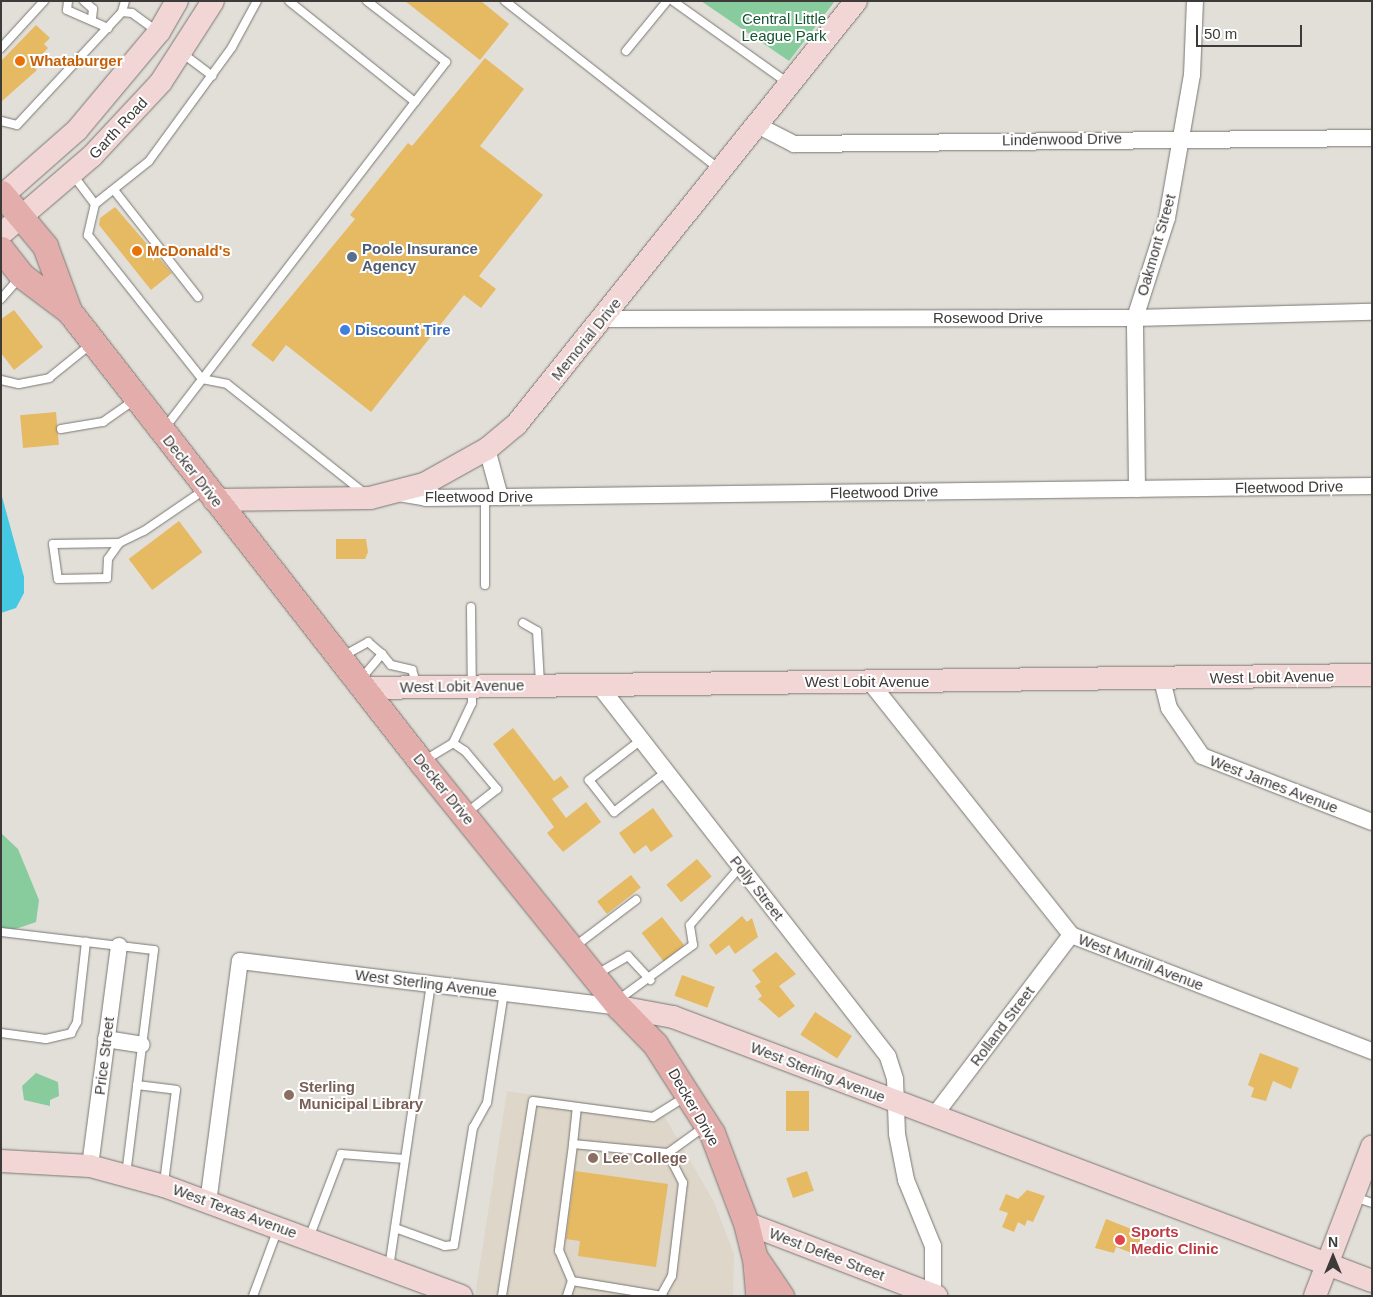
<!DOCTYPE html>
<html>
<head>
<meta charset="utf-8">
<style>
	body { margin:0 }
	#map { position:relative; width:1373px; height:1297px; overflow:hidden; background:#e2dfd9; font-family:Arial,sans-serif }
	div>[style] { position:absolute }
	[style*='--x'] { left:calc(var(--x)*1px); top:calc(var(--y)*1px); width:calc(var(--w)*1px); rotate:calc(var(--a)*1deg) }
	.built>* { inset:0; background:#ddd6c9 }
	.green>* { inset:0; background:#88cc9e }
	.water>* { inset:0; background:#45c9e2 }
	.building>* { inset:0; background:#e6b963; transform-origin:0 0 }
	.roads { filter:drop-shadow(0 0 1px #7a7772) drop-shadow(0 0 1px #7a7772) }
	.lane>* { height:8px; margin:-4px; padding:0 4px; transform-origin:4px; border-radius:4px; background:#fff }
	.street>* { height:16px; margin:-8px; padding:0 8px; transform-origin:8px; border-radius:8px; background:#fff }
	.secondary>* { height:22px; margin:-11px; padding:0 11px; transform-origin:11px; border-radius:11px; background:#f1d6d5 }
	.primary>* { height:25px; margin:-12.5px; padding:0 12.5px; transform-origin:12.5px; border-radius:12.5px; background:#e3adac }
	.dots>* { width:14px; height:14px; translate:-50% -50%; box-sizing:border-box; border:2px solid #fff; border-radius:50% }
	span { translate:-50% -50%; white-space:nowrap; text-align:center; line-height:1.15; -webkit-text-stroke:4px #fff; paint-order:stroke }
	.park-label { font-size:15px; color:#165632 }
	.food-label { font-size:15px; color:#c56008; font-weight:700 }
	.left { translate:0 -50%; text-align:left }
	.street-label { font-size:15px; color:#3d3b39 }
	.service-label { font-size:15px; color:#4e5e75; font-weight:700 }
	.shop-label { font-size:15px; color:#366cbe; font-weight:700 }
	.education-label { font-size:15px; color:#785e54; font-weight:700 }
	.health-label { font-size:15px; color:#be3a42; font-weight:700 }
	.frame { position:absolute; inset:0; border:2px solid #3d3b39; pointer-events:none }
	.north { position:absolute; left:1308px; top:1232px; width:50px; height:50px; -webkit-text-stroke:4px #fff; paint-order:stroke; rotate:0deg; font-size:14px; font-weight:700; line-height:20px; text-align:center; color:#3d3b39 }
	.north::after { content:''; display:block; margin:auto; width:18px; height:22px; background:#3d3b39; clip-path:polygon(50% 0,100% 100%,50% 72%,0 100%) }
	.scale { position:absolute; left:1196px; top:25px; width:106px; height:22px; box-sizing:border-box; border:2px solid #3d3b39; border-top:0; padding-left:6px; font-size:15px; line-height:18px; white-space:nowrap; color:#3d3b39; -webkit-text-stroke:4px #fff; paint-order:stroke }
</style>
</head>
<body>
<div id="map">
	<div class="built">
		<div style="clip-path:polygon(507px 1091px,663px 1114px,714px 1202px,734px 1254px,733px 1296px,475px 1296px)"></div>
	</div>
	<div class="green">
		<div style="clip-path:polygon(701px 1px,835px 1px,789px 61px)"></div>
		<div style="clip-path:polygon(1px 833px,18px 849px,39px 900px,36px 922px,1px 934px)"></div>
		<div style="clip-path:polygon(36px 1073px,58px 1082px,59px 1096px,50px 1100px,50px 1106px,24px 1100px,22px 1086px)"></div>
	</div>
	<div class="water">
		<div style="clip-path:polygon(1px 493px,24px 577px,24px 593px,16px 608px,1px 613px)"></div>
	</div>
	<div class="building">
		<div style="clip-path:polygon(405px 1px,481px 1px,509px 24px,480px 60px)"></div>
		<div style="clip-path:polygon(36px 25px,50px 38px,44px 44px,48px 48px,32px 65px,37px 70px,1px 102px,1px 61px)"></div>
		<div style="clip-path:polygon(485px 58px,524px 89px,480px 146px,543px 195px,479px 276px,496px 289px,481px 308px,464px 295px,371px 412px,286px 345px,273px 362px,251px 345px,355px 219px,350px 215px,408px 143px,412px 146px)"></div>
		<div style="clip-path:polygon(115px 207px,172px 273px,151px 290px,99px 225px,100px 218px)"></div>
		<div style="clip-path:polygon(14px 310px,43px 347px,14px 370px,1px 353px,1px 319px)"></div>
		<div style="left:56px;top:412px;width:33px;height:36px;rotate:85deg"></div>
		<div style="left:179px;top:521px;width:39px;height:63px;rotate:53deg"></div>
		<div style="clip-path:polygon(336px 539px,366px 539px,368px 552px,365px 559px,336px 559px)"></div>
		<div style="clip-path:polygon(513px 728px,554px 781px,561px 776px,569px 787px,552px 799px,566px 818px,586px 802px,601px 822px,563px 852px,547px 833px,554px 827px,493px 744px)"></div>
		<div style="clip-path:polygon(653px 808px,673px 836px,651px 852px,646px 845px,634px 854px,619px 833px)"></div>
		<div style="left:697px;top:859px;width:23px;height:40px;rotate:50deg"></div>
		<div style="left:631px;top:875px;width:16px;height:43px;rotate:52deg"></div>
		<div style="clip-path:polygon(742px 916px,747px 922px,752px 918px,758px 937px,735px 954px,729px 945px,716px 955px,709px 945px)"></div>
		<div style="left:662px;top:917px;width:36px;height:26px;rotate:52deg"></div>
		<div style="clip-path:polygon(776px 952px,796px 974px,779px 986px,795px 1006px,779px 1018px,758px 999px,762px 996px,755px 986px,761px 982px,752px 970px)"></div>
		<div style="left:682px;top:975px;width:35px;height:22px;rotate:20deg"></div>
		<div style="left:815px;top:1012px;width:44px;height:27px;rotate:33deg"></div>
		<div style="clip-path:polygon(1260px 1053px,1299px 1068px,1291px 1089px,1273px 1081px,1266px 1101px,1251px 1097px,1254px 1088px,1248px 1085px)"></div>
		<div style="left:786px;top:1091px;width:23px;height:40px"></div>
		<div style="clip-path:polygon(575px 1171px,668px 1184px,656px 1267px,578px 1256px,580px 1241px,566px 1239px)"></div>
		<div style="left:807px;top:1171px;width:21px;height:22px;rotate:71deg"></div>
		<div style="clip-path:polygon(1027px 1190px,1045px 1196px,1033px 1222px,1027px 1220px,1025px 1226px,1018px 1222px,1014px 1232px,1002px 1227px,1008px 1213px,999px 1210px,1006px 1194px,1018px 1199px)"></div>
		<div style="clip-path:polygon(1106px 1219px,1144px 1234px,1137px 1255px,1116px 1247px,1114px 1253px,1095px 1248px)"></div>
	</div>
	<div class="roads">
		<div class="lane">
			<div style="--x:68;--y:1;--w:9;--a:96"></div>
			<div style="--x:67;--y:10;--w:45;--a:23.7"></div>
			<div style="--x:84;--y:1;--w:12;--a:42"></div>
			<div style="--x:93;--y:9;--w:10;--a:96"></div>
			<div style="--x:367;--y:1;--w:100;--a:37.7"></div>
			<div style="--x:446;--y:62;--w:51;--a:127.8"></div>
			<div style="--x:505;--y:1;--w:272;--a:38.1"></div>
			<div style="--x:673;--y:1;--w:141;--a:35.5"></div>
			<div style="--x:122;--y:12;--w:11;--a:-75"></div>
			<div style="--x:1;--y:48;--w:64;--a:-47.5"></div>
			<div style="--x:626;--y:51;--w:65;--a:-50.6"></div>
			<div style="--x:182;--y:53;--w:38;--a:37"></div>
			<div style="--x:1;--y:121;--w:16;--a:14"></div>
			<div style="--x:17;--y:125;--w:154;--a:-47.1"></div>
			<div style="--x:122;--y:12;--w:10;--a:6"></div>
			<div style="--x:132;--y:13;--w:31;--a:36"></div>
			<div style="--x:73;--y:175;--w:36;--a:53"></div>
			<div style="--x:95;--y:204;--w:32;--a:103"></div>
			<div style="--x:88;--y:235;--w:184;--a:51.6"></div>
			<div style="--x:202;--y:379;--w:25;--a:11"></div>
			<div style="--x:227;--y:384;--w:175;--a:38.5"></div>
			<div style="--x:114;--y:190;--w:136;--a:51.9"></div>
			<div style="--x:95;--y:204;--w:69;--a:-38.5"></div>
			<div style="--x:149;--y:161;--w:141;--a:-53.9"></div>
			<div style="--x:232;--y:47;--w:52;--a:-61.5"></div>
			<div style="--x:1;--y:299;--w:28;--a:-49"></div>
			<div style="--x:1;--y:380;--w:18;--a:13"></div>
			<div style="--x:19;--y:384;--w:31;--a:-11"></div>
			<div style="--x:49;--y:378;--w:54;--a:-39"></div>
			<div style="--x:61;--y:429;--w:43;--a:-9.5"></div>
			<div style="--x:103;--y:422;--w:38;--a:-35"></div>
			<div style="--x:164;--y:429;--w:412;--a:-52.5"></div>
			<div style="--x:415;--y:102;--w:161;--a:-141.3"></div>
			<div style="--x:485;--y:497;--w:88;--a:90"></div>
			<div style="--x:119;--y:543;--w:66;--a:179.1"></div>
			<div style="--x:53;--y:544;--w:35;--a:82"></div>
			<div style="--x:58;--y:579;--w:49;--a:-1.2"></div>
			<div style="--x:107;--y:578;--w:19;--a:-87"></div>
			<div style="--x:108;--y:559;--w:19;--a:-55"></div>
			<div style="--x:119;--y:543;--w:28;--a:-26"></div>
			<div style="--x:144;--y:531;--w:73;--a:-34.3"></div>
			<div style="--x:523;--y:623;--w:16;--a:30"></div>
			<div style="--x:537;--y:631;--w:52;--a:86.7"></div>
			<div style="--x:343;--y:656;--w:29;--a:-29"></div>
			<div style="--x:368;--y:642;--w:18;--a:41"></div>
			<div style="--x:361;--y:679;--w:33;--a:-50"></div>
			<div style="--x:382;--y:654;--w:14;--a:51"></div>
			<div style="--x:391;--y:665;--w:22;--a:13"></div>
			<div style="--x:412;--y:670;--w:16;--a:72"></div>
			<div style="--x:641;--y:740;--w:66;--a:142.4"></div>
			<div style="--x:589;--y:780;--w:41;--a:52"></div>
			<div style="--x:614;--y:812;--w:66;--a:-37.6"></div>
			<div style="--x:453;--y:743;--w:14;--a:34"></div>
			<div style="--x:465;--y:751;--w:50;--a:49.9"></div>
			<div style="--x:497;--y:789;--w:39;--a:142"></div>
			<div style="--x:425;--y:760;--w:33;--a:-31"></div>
			<div style="--x:453;--y:743;--w:44;--a:-64.6"></div>
			<div style="--x:472;--y:703;--w:96;--a:-90.6"></div>
			<div style="--x:1;--y:932;--w:154;--a:6.7"></div>
			<div style="--x:154;--y:950;--w:227;--a:97.1"></div>
			<div style="--x:574;--y:947;--w:78;--a:-37.2"></div>
			<div style="--x:597;--y:974;--w:36;--a:-30"></div>
			<div style="--x:628;--y:956;--w:33;--a:47"></div>
			<div style="--x:618;--y:1000;--w:93;--a:-36.3"></div>
			<div style="--x:693;--y:945;--w:20;--a:-99"></div>
			<div style="--x:690;--y:925;--w:77;--a:-49.2"></div>
			<div style="--x:1;--y:1033;--w:45;--a:7.6"></div>
			<div style="--x:46;--y:1039;--w:26;--a:-13"></div>
			<div style="--x:71;--y:1033;--w:13;--a:-61"></div>
			<div style="--x:77;--y:1022;--w:81;--a:-83.6"></div>
			<div style="--x:137;--y:1085;--w:39;--a:7"></div>
			<div style="--x:176;--y:1090;--w:94;--a:97.4"></div>
			<div style="--x:573;--y:1144;--w:37;--a:-84"></div>
			<div style="--x:1354;--y:1197;--w:19;--a:18"></div>
			<div style="--x:395;--y:1228;--w:53;--a:19.8"></div>
			<div style="--x:445;--y:1246;--w:9;--a:-6"></div>
			<div style="--x:454;--y:1245;--w:119;--a:-80.8"></div>
			<div style="--x:473;--y:1128;--w:29;--a:-61"></div>
			<div style="--x:487;--y:1103;--w:112;--a:-81.3"></div>
			<div style="--x:309;--y:1238;--w:90;--a:-69.1"></div>
			<div style="--x:341;--y:1154;--w:64;--a:4.5"></div>
			<div style="--x:389;--y:1268;--w:288;--a:-81.6"></div>
			<div style="--x:572;--y:1281;--w:92;--a:9.4"></div>
			<div style="--x:663;--y:1292;--w:18;--a:-61"></div>
			<div style="--x:672;--y:1276;--w:94;--a:-83.3"></div>
			<div style="--x:683;--y:1183;--w:34;--a:-117"></div>
			<div style="--x:253;--y:1296;--w:69;--a:-69.7"></div>
			<div style="--x:502;--y:1296;--w:197;--a:-81"></div>
			<div style="--x:533;--y:1101;--w:121;--a:7.6"></div>
			<div style="--x:653;--y:1117;--w:38;--a:-32"></div>
			<div style="--x:567;--y:1296;--w:16;--a:-72"></div>
			<div style="--x:572;--y:1281;--w:33;--a:-113"></div>
			<div style="--x:559;--y:1251;--w:108;--a:-82.5"></div>
			<div style="--x:573;--y:1144;--w:95;--a:5.4"></div>
			<div style="--x:668;--y:1153;--w:44;--a:-35.8"></div>
		</div>
		<div class="street">
			<div style="--x:757;--y:125;--w:42;--a:27.2"></div>
			<div style="--x:794;--y:144;--w:578;--a:-0.59"></div>
			<div style="--x:603;--y:319;--w:532;--a:-0.11"></div>
			<div style="--x:1135;--y:318;--w:237;--a:-1.5"></div>
			<div style="--x:487;--y:449;--w:50;--a:74.8"></div>
			<div style="--x:1137;--y:489;--w:171;--a:-90.7"></div>
			<div style="--x:1135;--y:318;--w:105;--a:-72.3"></div>
			<div style="--x:1167;--y:218;--w:145;--a:-80.1"></div>
			<div style="--x:1192;--y:75;--w:74;--a:-87.7"></div>
			<div style="--x:399;--y:493;--w:27;--a:10"></div>
			<div style="--x:426;--y:498;--w:946;--a:-0.73"></div>
			<div style="--x:1162;--y:680;--w:29;--a:76"></div>
			<div style="--x:1169;--y:708;--w:58;--a:55.5"></div>
			<div style="--x:1202;--y:756;--w:182;--a:21.2"></div>
			<div style="--x:870;--y:682;--w:323;--a:51.5"></div>
			<div style="--x:1071;--y:935;--w:323;--a:21.1"></div>
			<div style="--x:598;--y:684;--w:472;--a:52.1"></div>
			<div style="--x:888;--y:1057;--w:23;--a:72"></div>
			<div style="--x:895;--y:1079;--w:55;--a:87.9"></div>
			<div style="--x:897;--y:1134;--w:47;--a:78.9"></div>
			<div style="--x:906;--y:1180;--w:71;--a:67.8"></div>
			<div style="--x:933;--y:1246;--w:49;--a:90"></div>
			<div style="--x:106;--y:1039;--w:36;--a:9"></div>
			<div style="--x:934;--y:1116;--w:227;--a:-52.9"></div>
			<div style="--x:90;--y:1166;--w:222;--a:-82.5"></div>
			<div style="--x:208;--y:1203;--w:244;--a:-82.5"></div>
			<div style="--x:240;--y:961;--w:382;--a:6.9"></div>
		</div>
		<div class="secondary">
			<div style="--x:1;--y:197;--w:101;--a:-41.4"></div>
			<div style="--x:77;--y:130;--w:128;--a:-50.1"></div>
			<div style="--x:159;--y:32;--w:36;--a:-60"></div>
			<div style="--x:1;--y:234;--w:120;--a:-40.6"></div>
			<div style="--x:92;--y:156;--w:101;--a:-47"></div>
			<div style="--x:161;--y:82;--w:96;--a:-57.3"></div>
			<div style="--x:214;--y:500;--w:156;--a:-0.7"></div>
			<div style="--x:370;--y:498;--w:56;--a:-14.5"></div>
			<div style="--x:424;--y:484;--w:72;--a:-29.1"></div>
			<div style="--x:487;--y:449;--w:38;--a:-40"></div>
			<div style="--x:516;--y:425;--w:543;--a:-51.27"></div>
			<div style="--x:363;--y:688;--w:1009;--a:-0.74"></div>
			<div style="--x:619;--y:1007;--w:55;--a:10.5"></div>
			<div style="--x:673;--y:1017;--w:747;--a:20.69"></div>
			<div style="--x:1;--y:1161;--w:89;--a:3.2"></div>
			<div style="--x:90;--y:1166;--w:77;--a:15.1"></div>
			<div style="--x:164;--y:1186;--w:317;--a:20.3"></div>
			<div style="--x:746;--y:1223;--w:204;--a:21"></div>
			<div style="--x:1315;--y:1296;--w:160;--a:-69.1"></div>
		</div>
		<div class="primary">
			<div style="--x:1;--y:193;--w:69;--a:50.3"></div>
			<div style="--x:45;--y:246;--w:69;--a:69.7"></div>
			<div style="--x:1;--y:249;--w:33;--a:52"></div>
			<div style="--x:21;--y:275;--w:60;--a:36.9"></div>
			<div style="--x:69;--y:311;--w:574;--a:52.01"></div>
			<div style="--x:422;--y:763;--w:314;--a:51.1"></div>
			<div style="--x:619;--y:1007;--w:52;--a:45.8"></div>
			<div style="--x:655;--y:1044;--w:106;--a:57.4"></div>
			<div style="--x:712;--y:1133;--w:96;--a:69.3"></div>
			<div style="--x:746;--y:1223;--w:36;--a:76"></div>
			<div style="--x:755;--y:1258;--w:38;--a:85"></div>
			<div style="--x:756;--y:1259;--w:45;--a:56"></div>
		</div>
	</div>
	<div class="dots">
		<div style="left:20px;top:61px;background:#e8710a"></div>
		<div style="left:137px;top:251px;background:#e8710a"></div>
		<div style="left:352px;top:257px;background:#5c6f8a"></div>
		<div style="left:345px;top:330px;background:#3f7fe0"></div>
		<div style="left:289px;top:1095px;background:#8d6e63"></div>
		<div style="left:593px;top:1158px;background:#8d6e63"></div>
		<div style="left:1120px;top:1240px;background:#e0444e"></div>
	</div>
	<div class="park-label">
		<span style="left:784px;top:27px">Central Little<br>League Park</span>
	</div>
	<div class="food-label">
		<span class="left" style="left:30px;top:61px">Whataburger</span>
		<span class="left" style="left:147px;top:251px">McDonald's</span>
	</div>
	<div class="street-label">
		<span style="left:118px;top:128px;rotate:-47deg">Garth Road</span>
		<span style="left:1062px;top:139px;rotate:-1deg">Lindenwood Drive</span>
		<span style="left:1156px;top:245px;rotate:-74deg">Oakmont Street</span>
		<span style="left:988px;top:318px">Rosewood Drive</span>
		<span style="left:586px;top:339px;rotate:-51deg">Memorial Drive</span>
		<span style="left:193px;top:471px;rotate:52deg">Decker Drive</span>
		<span style="left:1289px;top:487px;rotate:-1deg">Fleetwood Drive</span>
		<span style="left:884px;top:492px;rotate:-1deg">Fleetwood Drive</span>
		<span style="left:479px;top:497px">Fleetwood Drive</span>
		<span style="left:1272px;top:677px;rotate:-1deg">West Lobit Avenue</span>
		<span style="left:867px;top:682px">West Lobit Avenue</span>
		<span style="left:462px;top:686px;rotate:-1deg">West Lobit Avenue</span>
		<span style="left:1274px;top:784px;rotate:21deg">West James Avenue</span>
		<span style="left:444px;top:789px;rotate:51deg">Decker Drive</span>
		<span style="left:757px;top:888px;rotate:52deg">Polly Street</span>
		<span style="left:1141px;top:962px;rotate:21deg">West Murrill Avenue</span>
		<span style="left:426px;top:983px;rotate:7deg">West Sterling Avenue</span>
		<span style="left:1002px;top:1026px;rotate:-53deg">Rolland Street</span>
		<span style="left:104px;top:1056px;rotate:-83deg">Price Street</span>
		<span style="left:818px;top:1072px;rotate:21deg">West Sterling Avenue</span>
		<span style="left:694px;top:1107px;rotate:60deg">Decker Drive</span>
		<span style="left:235px;top:1211px;rotate:20deg">West Texas Avenue</span>
		<span style="left:827px;top:1254px;rotate:21deg">West Defee Street</span>
	</div>
	<div class="service-label">
		<span class="left" style="left:362px;top:257px">Poole Insurance<br>Agency</span>
	</div>
	<div class="shop-label">
		<span class="left" style="left:355px;top:330px">Discount Tire</span>
	</div>
	<div class="education-label">
		<span class="left" style="left:299px;top:1095px">Sterling<br>Municipal Library</span>
		<span class="left" style="left:603px;top:1158px">Lee College</span>
	</div>
	<div class="health-label">
		<span class="left" style="left:1131px;top:1240px">Sports<br>Medic Clinic</span>
	</div>
	<div class="frame"></div>
	<div class="north">N</div>
	<div class="scale">50 m</div>
</div>
</body>
</html>
